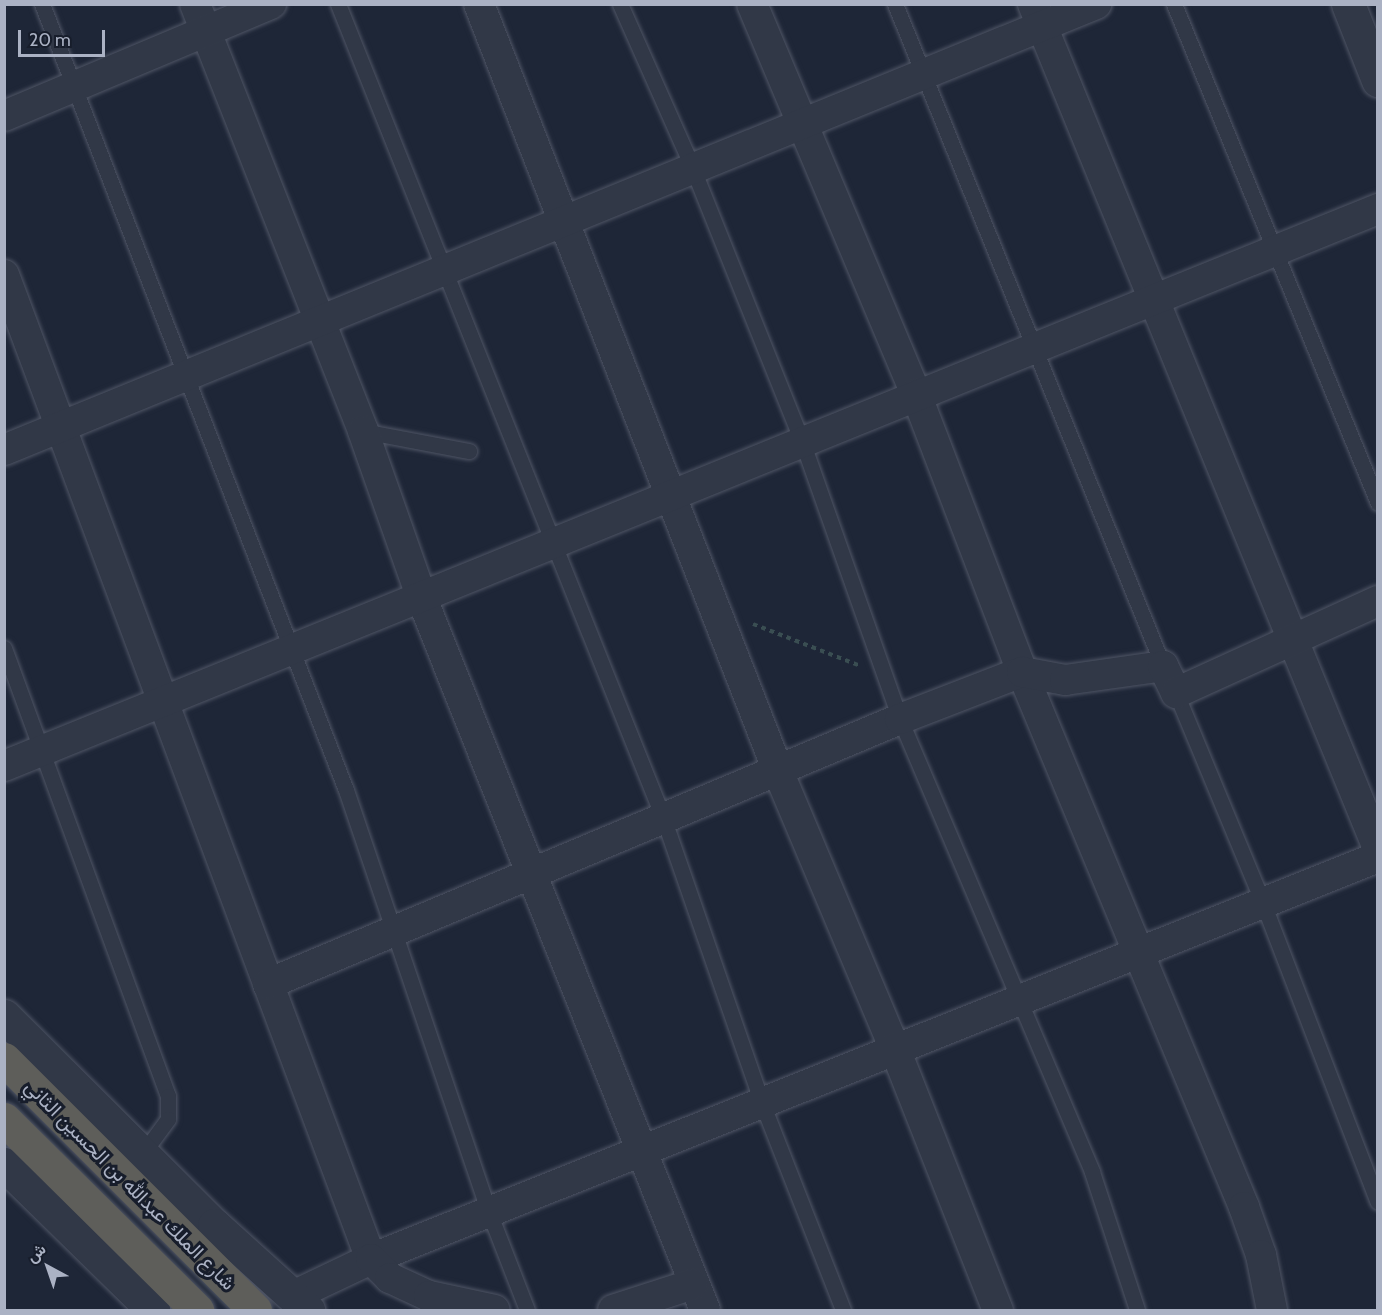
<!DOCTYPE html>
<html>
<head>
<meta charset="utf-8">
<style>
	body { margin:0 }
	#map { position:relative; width:1382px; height:1315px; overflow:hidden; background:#1e2637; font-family:Cabin,Vazirmatn,sans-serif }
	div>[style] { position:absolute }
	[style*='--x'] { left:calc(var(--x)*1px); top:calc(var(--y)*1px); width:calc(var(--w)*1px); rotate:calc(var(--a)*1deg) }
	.path>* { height:4px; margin-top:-2px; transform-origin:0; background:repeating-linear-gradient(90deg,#3a4e52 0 4.5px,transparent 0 9px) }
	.roads { filter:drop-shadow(0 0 2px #4f5565) drop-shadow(0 0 2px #4f5565) }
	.service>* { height:15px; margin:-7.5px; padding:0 7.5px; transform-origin:7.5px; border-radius:7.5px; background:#313847 }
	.minor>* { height:30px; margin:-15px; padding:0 15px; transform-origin:15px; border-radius:15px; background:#313847 }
	.tertiary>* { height:33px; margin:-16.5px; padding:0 16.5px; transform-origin:16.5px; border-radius:16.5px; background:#313847 }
	.trunk>* { height:33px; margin:-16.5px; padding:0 16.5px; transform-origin:16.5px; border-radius:16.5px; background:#5e5e5a }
	span { translate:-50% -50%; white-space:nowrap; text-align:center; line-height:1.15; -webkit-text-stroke:6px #171d2b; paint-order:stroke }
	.street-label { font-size:20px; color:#abb2c4 }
	.frame { position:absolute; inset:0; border:6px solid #abb2c4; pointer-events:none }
	.north { position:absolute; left:18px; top:1237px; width:60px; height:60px; -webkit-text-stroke:4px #171d2b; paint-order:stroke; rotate:320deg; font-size:16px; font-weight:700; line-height:24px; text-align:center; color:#abb2c4 }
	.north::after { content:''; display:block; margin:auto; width:21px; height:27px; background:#abb2c4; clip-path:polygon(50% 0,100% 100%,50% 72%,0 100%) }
	.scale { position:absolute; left:18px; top:30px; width:87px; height:27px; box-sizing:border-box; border:3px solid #abb2c4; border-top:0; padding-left:8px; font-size:18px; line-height:21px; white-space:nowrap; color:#abb2c4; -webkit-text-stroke:4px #171d2b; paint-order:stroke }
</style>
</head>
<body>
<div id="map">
	<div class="path">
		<div style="--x:753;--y:624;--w:113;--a:21.3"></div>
	</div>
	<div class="roads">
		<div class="service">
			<div style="--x:42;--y:4;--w:843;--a:68.86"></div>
			<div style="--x:346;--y:790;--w:446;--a:71.3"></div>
			<div style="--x:489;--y:1212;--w:105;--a:68.8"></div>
			<div style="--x:338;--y:4;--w:879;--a:68.22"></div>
			<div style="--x:664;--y:820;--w:299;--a:70.9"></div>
			<div style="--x:762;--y:1103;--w:222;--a:68.6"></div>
			<div style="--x:620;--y:4;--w:180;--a:66.1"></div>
			<div style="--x:693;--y:169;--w:293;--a:68.2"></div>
			<div style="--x:802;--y:441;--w:295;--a:70.6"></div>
			<div style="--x:900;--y:719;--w:492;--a:67"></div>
			<div style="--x:1092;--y:1172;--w:145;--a:71.9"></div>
			<div style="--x:895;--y:4;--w:714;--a:67.96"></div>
			<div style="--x:1174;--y:4;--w:539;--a:67.76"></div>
			<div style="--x:363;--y:431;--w:108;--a:10.7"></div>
			<div style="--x:4;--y:648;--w:477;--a:69.9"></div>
			<div style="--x:168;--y:1096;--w:23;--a:90"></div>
			<div style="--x:168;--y:1119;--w:42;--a:126.3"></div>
			<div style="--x:1176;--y:693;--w:227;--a:67.5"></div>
			<div style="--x:1263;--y:903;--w:320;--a:69"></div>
		</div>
		<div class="minor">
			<div style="--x:195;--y:4;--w:459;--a:68.5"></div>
			<div style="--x:363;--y:431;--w:175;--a:70.6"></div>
			<div style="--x:421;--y:596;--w:768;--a:68.31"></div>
			<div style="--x:479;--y:4;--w:823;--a:68.7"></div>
			<div style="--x:778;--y:771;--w:302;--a:67.2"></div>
			<div style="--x:895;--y:1049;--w:281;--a:68.5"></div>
			<div style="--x:752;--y:4;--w:423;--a:67.2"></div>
			<div style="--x:916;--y:394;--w:298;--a:69.1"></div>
			<div style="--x:1022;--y:672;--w:579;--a:67.46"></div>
			<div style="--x:1244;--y:1207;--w:51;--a:70.5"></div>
			<div style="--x:1261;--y:1255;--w:56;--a:78.7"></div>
			<div style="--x:1033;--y:4;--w:912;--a:67.77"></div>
			<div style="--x:4;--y:116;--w:290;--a:-22.8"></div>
			<div style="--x:4;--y:275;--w:1050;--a:69.55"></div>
			<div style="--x:371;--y:1259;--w:1084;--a:-21.76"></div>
			<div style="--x:4;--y:450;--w:1180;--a:-22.22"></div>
			<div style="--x:4;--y:766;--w:1483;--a:-22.07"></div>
			<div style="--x:268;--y:984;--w:685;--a:-22.75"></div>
			<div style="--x:900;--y:719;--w:131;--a:-21.1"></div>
			<div style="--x:1022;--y:672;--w:44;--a:10.5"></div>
			<div style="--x:1065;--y:680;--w:99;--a:-8.1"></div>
			<div style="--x:1163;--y:666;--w:30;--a:64"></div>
			<div style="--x:1176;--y:693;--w:222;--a:-24.5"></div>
			<div style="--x:293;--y:1296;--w:86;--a:-25.4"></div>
			<div style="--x:371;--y:1259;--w:27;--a:45"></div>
			<div style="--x:390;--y:1278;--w:43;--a:24.8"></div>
			<div style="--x:429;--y:1296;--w:67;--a:12"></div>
			<div style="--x:613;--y:1310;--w:84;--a:-18"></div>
		</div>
		<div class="tertiary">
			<div style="--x:1348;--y:4;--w:82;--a:68.5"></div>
			<div style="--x:4;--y:1016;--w:296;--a:44.9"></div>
			<div style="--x:214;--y:1225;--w:127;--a:42.1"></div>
			<div style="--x:4;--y:1164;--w:209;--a:44.4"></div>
		</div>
		<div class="trunk">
			<div style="--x:4;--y:1059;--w:355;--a:45"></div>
			<div style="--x:4;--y:1119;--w:272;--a:44.7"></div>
		</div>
	</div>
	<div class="street-label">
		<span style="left:130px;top:1185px;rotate:45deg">شارع الملك عبدالله بن الحسين الثاني</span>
	</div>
	<div class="frame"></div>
	<div class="north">ش</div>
	<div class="scale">20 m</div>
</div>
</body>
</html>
